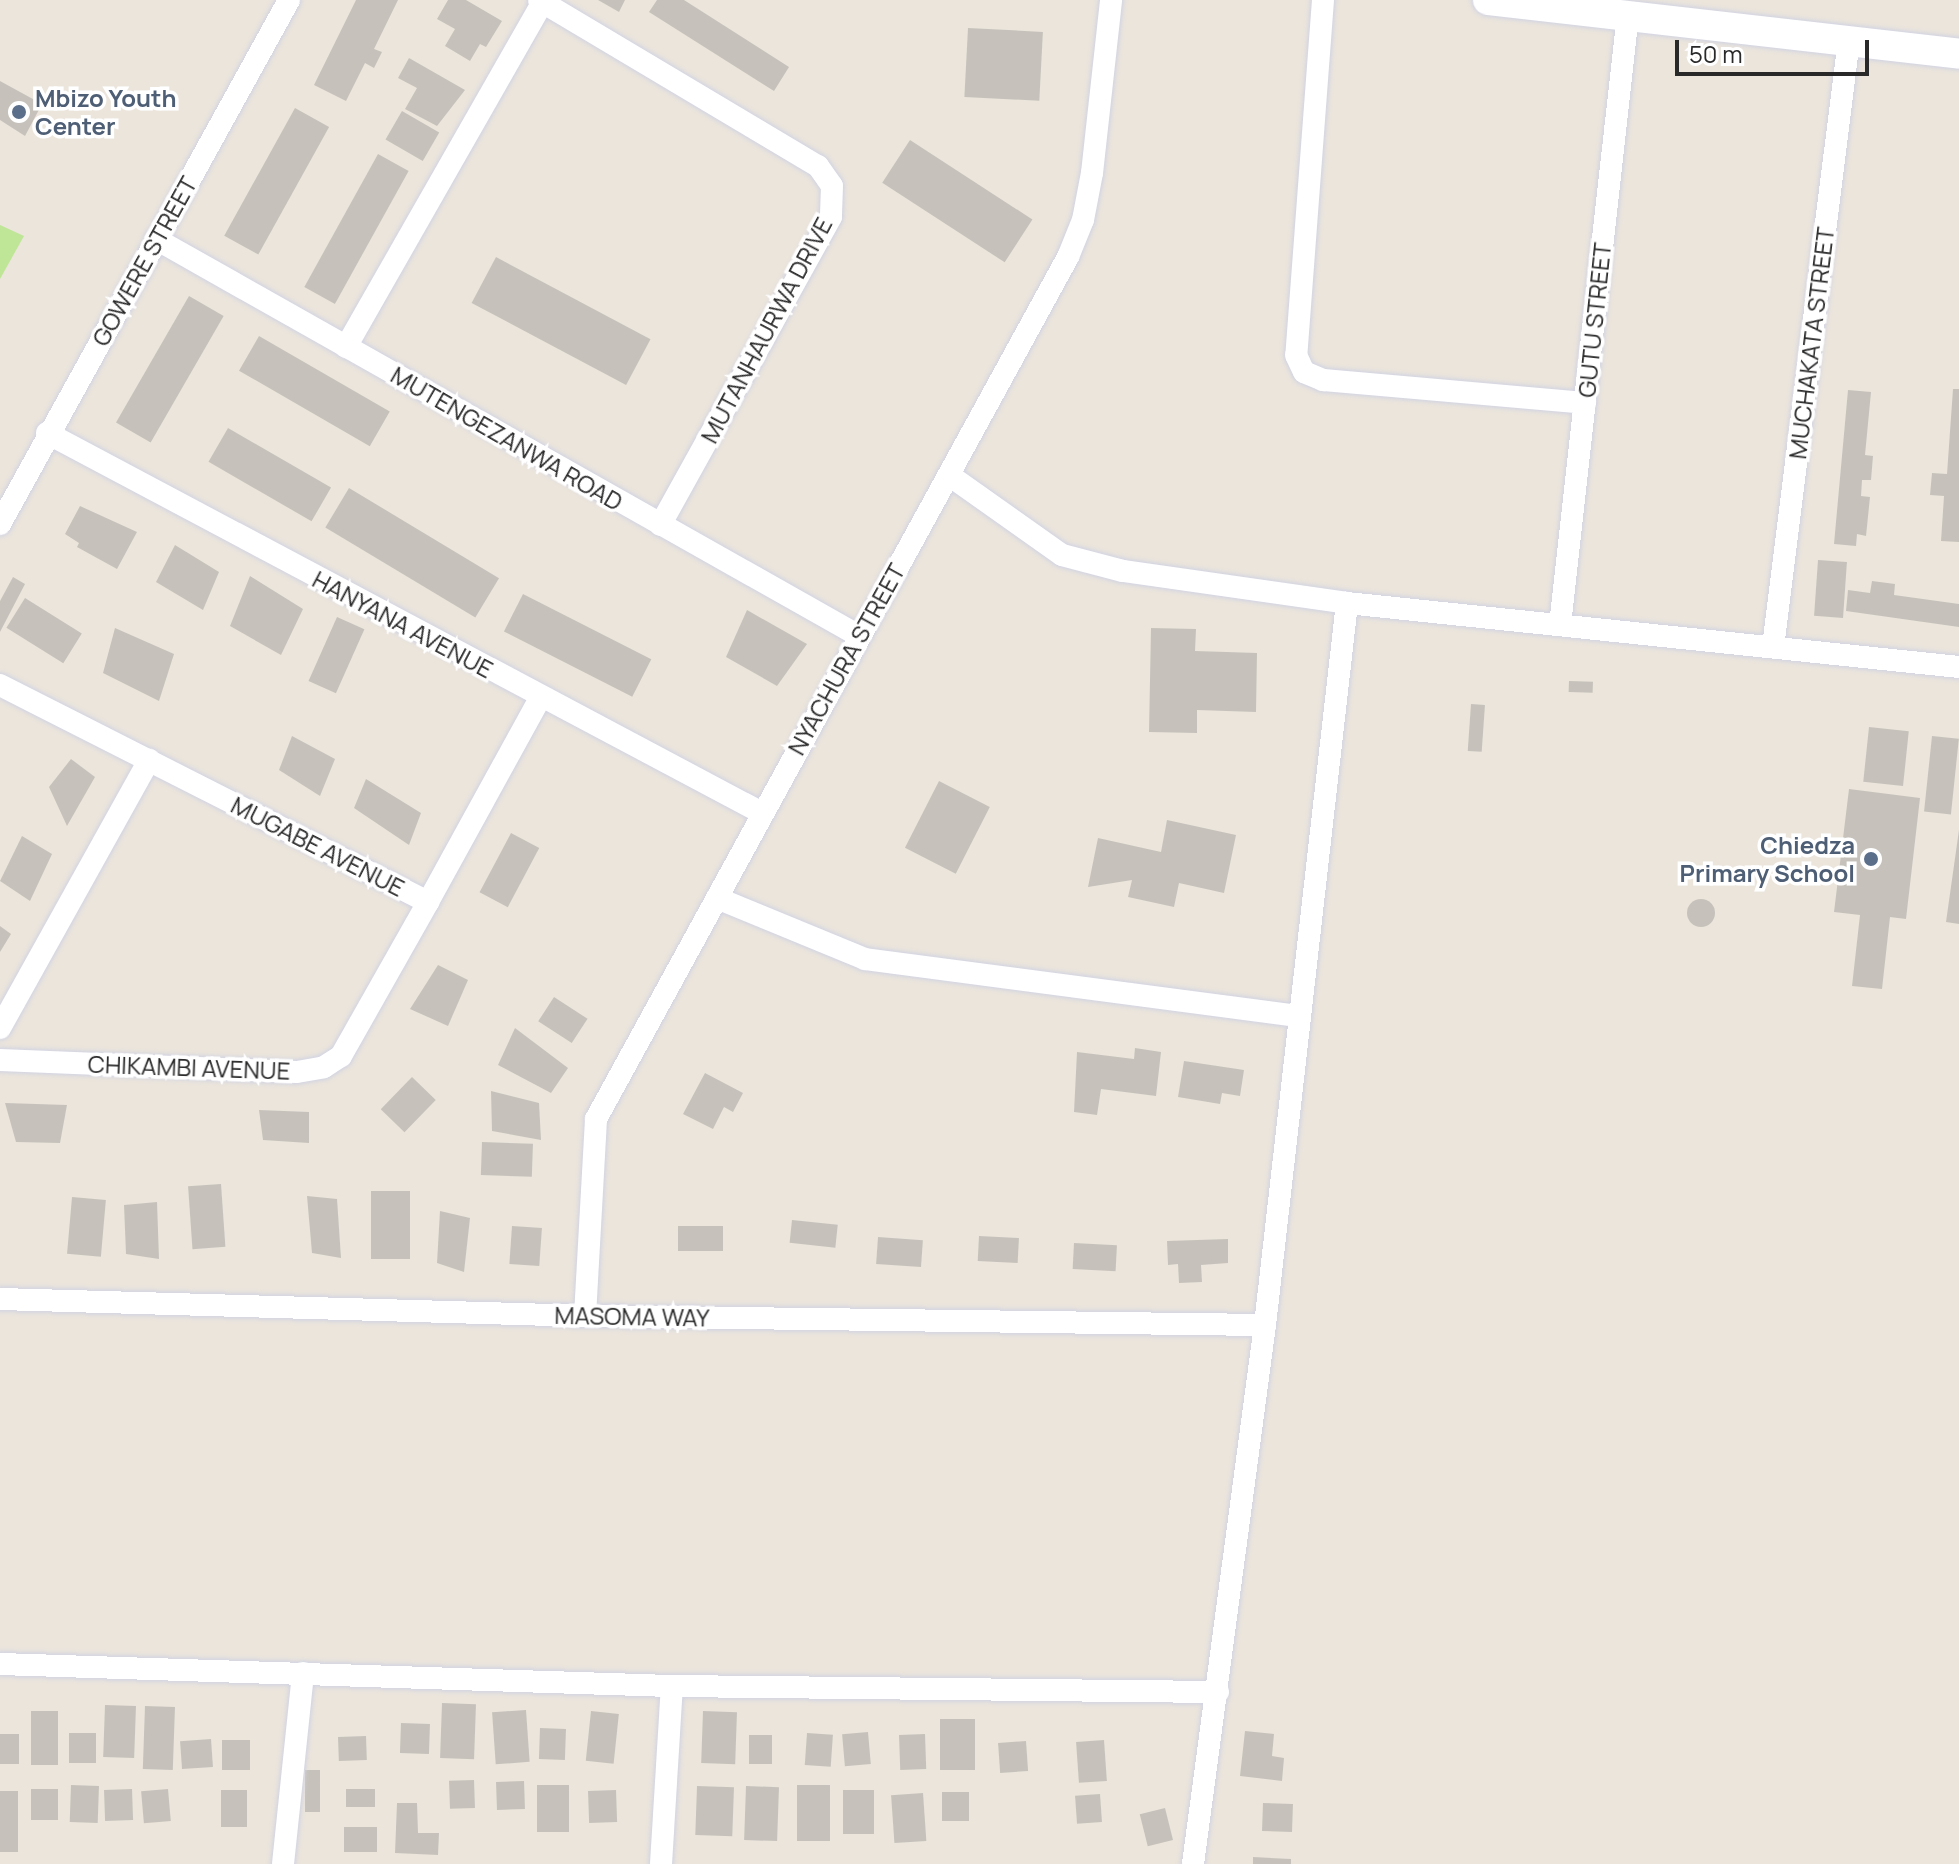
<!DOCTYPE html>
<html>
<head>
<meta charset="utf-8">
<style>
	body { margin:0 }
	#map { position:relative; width:1959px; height:1864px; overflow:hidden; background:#ebe5dc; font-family:Manrope,sans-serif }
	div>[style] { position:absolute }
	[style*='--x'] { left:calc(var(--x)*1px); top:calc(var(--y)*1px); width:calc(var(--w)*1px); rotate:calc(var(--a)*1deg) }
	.pitch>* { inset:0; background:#bfe697 }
	.building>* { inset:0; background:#c6c2bb; transform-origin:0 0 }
	.round { border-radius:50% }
	.roads { filter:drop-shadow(0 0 2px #d1d3e2) drop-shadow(0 0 2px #d1d3e2) }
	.street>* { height:22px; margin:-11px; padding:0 11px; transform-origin:11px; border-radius:11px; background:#fff }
	.secondary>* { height:30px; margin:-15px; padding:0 15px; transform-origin:15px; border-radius:15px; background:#fff }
	.dots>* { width:22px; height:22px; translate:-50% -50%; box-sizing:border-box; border:4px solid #fff; border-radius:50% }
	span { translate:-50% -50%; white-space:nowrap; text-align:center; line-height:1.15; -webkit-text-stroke:7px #fff; paint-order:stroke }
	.service-label { font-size:24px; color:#4e5e75; font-weight:700 }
	.left { translate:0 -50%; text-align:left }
	.right { translate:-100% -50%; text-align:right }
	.street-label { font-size:24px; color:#292929 }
	.scale { position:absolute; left:1675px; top:40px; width:194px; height:36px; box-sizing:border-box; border:4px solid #292929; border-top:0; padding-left:10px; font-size:24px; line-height:28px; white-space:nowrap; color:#292929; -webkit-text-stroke:6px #fff; paint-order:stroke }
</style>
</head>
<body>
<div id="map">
	<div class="pitch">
		<div style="clip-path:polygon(0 225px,24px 236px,0 279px)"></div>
	</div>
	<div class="building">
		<div style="clip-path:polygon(356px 0,398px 0,374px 49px,382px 52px,374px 68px,365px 63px,346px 101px,314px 85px)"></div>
		<div style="clip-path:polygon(448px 0,466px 0,502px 21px,486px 47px,480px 44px,470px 61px,445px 46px,455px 29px,437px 19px)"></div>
		<div style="clip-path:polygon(598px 0,625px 0,619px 12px)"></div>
		<div style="clip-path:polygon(657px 0,684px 0,789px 67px,774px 91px,649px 12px)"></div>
		<div style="left:968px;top:28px;width:75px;height:69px;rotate:3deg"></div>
		<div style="clip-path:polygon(409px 58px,465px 90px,437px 126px,405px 109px,417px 88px,398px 78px)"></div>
		<div style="clip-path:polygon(0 81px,42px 104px,25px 136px,0 120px)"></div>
		<div style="left:295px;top:108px;width:39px;height:146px;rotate:29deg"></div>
		<div style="left:402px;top:111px;width:43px;height:33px;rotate:30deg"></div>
		<div style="left:910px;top:140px;width:146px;height:51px;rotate:33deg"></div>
		<div style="left:378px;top:154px;width:35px;height:152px;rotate:29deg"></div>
		<div style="left:496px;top:257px;width:175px;height:52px;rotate:28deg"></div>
		<div style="left:189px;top:296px;width:40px;height:146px;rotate:30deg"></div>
		<div style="left:259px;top:336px;width:151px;height:40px;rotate:30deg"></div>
		<div style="clip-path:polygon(1953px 389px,1959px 389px,1959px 542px,1941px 541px,1944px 496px,1930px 495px,1932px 473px,1947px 474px)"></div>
		<div style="clip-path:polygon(1848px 390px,1871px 392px,1865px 455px,1873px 456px,1871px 480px,1862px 480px,1861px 496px,1870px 497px,1866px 536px,1857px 534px,1856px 546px,1834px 544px)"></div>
		<div style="left:228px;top:428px;width:119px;height:39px;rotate:30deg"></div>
		<div style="left:349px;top:488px;width:175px;height:46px;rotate:31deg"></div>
		<div style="clip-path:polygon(80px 506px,137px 532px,117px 569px,77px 547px,79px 543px,65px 534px)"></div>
		<div style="clip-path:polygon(175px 545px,219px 572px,203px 610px,156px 582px)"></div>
		<div style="left:1818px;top:560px;width:29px;height:56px;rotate:4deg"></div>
		<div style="clip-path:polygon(250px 576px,303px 609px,281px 655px,230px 626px)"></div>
		<div style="clip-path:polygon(13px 577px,25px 584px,0 632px,0 601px)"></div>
		<div style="clip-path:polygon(1872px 581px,1895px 584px,1894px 595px,1959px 604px,1959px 627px,1846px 611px,1848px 590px,1870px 593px)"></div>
		<div style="left:523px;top:594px;width:144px;height:42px;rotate:27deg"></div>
		<div style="left:25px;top:598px;width:67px;height:35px;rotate:32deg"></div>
		<div style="clip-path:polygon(747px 610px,807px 644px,777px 686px,726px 657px)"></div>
		<div style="left:337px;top:617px;width:30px;height:70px;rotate:24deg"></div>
		<div style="clip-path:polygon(115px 628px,174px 654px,159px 701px,103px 673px)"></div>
		<div style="clip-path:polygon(1151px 628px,1196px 629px,1195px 651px,1257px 653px,1256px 712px,1197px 710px,1197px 733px,1149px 732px)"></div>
		<div style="left:1569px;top:681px;width:24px;height:11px;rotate:2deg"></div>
		<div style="left:1471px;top:704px;width:14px;height:47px;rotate:4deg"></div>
		<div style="left:1869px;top:727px;width:40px;height:55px;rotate:6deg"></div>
		<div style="clip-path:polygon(292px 736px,335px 759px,320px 796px,279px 770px)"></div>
		<div style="left:1932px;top:736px;width:27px;height:76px;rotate:6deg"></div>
		<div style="clip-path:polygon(71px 759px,95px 777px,67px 826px,49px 787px)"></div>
		<div style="clip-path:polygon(366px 779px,421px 813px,409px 845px,354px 808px)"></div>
		<div style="left:939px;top:781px;width:57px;height:75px;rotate:27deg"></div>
		<div style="clip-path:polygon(1849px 789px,1920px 798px,1906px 919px,1890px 917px,1882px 989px,1852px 986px,1860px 915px,1834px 912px)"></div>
		<div style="clip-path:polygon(1167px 820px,1236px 835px,1224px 893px,1179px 883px,1174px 907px,1128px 897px,1132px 880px,1088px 887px,1098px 838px,1161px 852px)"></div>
		<div style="clip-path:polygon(1959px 830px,1959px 924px,1946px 922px)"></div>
		<div style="left:511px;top:833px;width:32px;height:67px;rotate:28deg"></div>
		<div style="clip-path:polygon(22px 836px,52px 854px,30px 901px,0 881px)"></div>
		<div class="round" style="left:1687px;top:899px;width:28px;height:28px"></div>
		<div style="clip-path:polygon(0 926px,11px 934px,0 952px)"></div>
		<div style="clip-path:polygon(438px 965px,468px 980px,448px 1026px,410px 1009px)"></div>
		<div style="left:554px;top:997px;width:40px;height:29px;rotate:33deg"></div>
		<div style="clip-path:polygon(515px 1028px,568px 1068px,551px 1093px,498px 1065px)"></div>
		<div style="clip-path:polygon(1135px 1048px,1161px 1052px,1156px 1096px,1101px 1089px,1097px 1115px,1074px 1112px,1077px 1052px,1134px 1059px)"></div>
		<div style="clip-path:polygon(1184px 1061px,1244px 1070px,1240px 1096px,1222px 1093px,1220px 1104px,1178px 1097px)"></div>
		<div style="clip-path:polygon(705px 1073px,743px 1093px,733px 1112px,724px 1107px,713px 1129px,683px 1114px)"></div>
		<div style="left:412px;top:1077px;width:33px;height:45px;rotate:44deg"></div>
		<div style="clip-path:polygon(491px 1091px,539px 1103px,541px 1140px,492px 1131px)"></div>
		<div style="clip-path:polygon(5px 1103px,67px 1105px,60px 1143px,16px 1142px)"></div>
		<div style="clip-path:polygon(259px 1110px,309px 1112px,309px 1143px,263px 1140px)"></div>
		<div style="left:482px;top:1142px;width:51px;height:33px;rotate:2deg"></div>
		<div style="left:221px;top:1184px;width:63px;height:33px;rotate:86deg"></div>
		<div style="left:371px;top:1191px;width:39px;height:68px"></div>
		<div style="clip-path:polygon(307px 1196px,337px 1199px,341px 1258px,312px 1253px)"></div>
		<div style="left:72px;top:1197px;width:34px;height:57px;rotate:5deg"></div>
		<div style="clip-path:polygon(157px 1202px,159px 1259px,126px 1254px,124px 1205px)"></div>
		<div style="clip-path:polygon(440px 1211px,470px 1218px,464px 1272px,437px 1263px)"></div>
		<div style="left:792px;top:1220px;width:46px;height:23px;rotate:6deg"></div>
		<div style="left:512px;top:1226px;width:30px;height:38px;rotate:4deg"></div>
		<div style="left:678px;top:1226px;width:45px;height:25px"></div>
		<div style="left:979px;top:1236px;width:40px;height:25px;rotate:3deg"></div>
		<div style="left:878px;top:1237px;width:45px;height:27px;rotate:4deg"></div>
		<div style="clip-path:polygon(1228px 1239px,1228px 1263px,1201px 1265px,1202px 1282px,1179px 1283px,1178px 1264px,1168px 1265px,1167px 1241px)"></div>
		<div style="left:1074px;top:1243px;width:43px;height:26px;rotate:3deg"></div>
		<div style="left:442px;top:1703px;width:34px;height:55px;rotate:2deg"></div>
		<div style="left:105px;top:1705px;width:31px;height:52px;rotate:2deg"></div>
		<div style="left:145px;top:1706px;width:30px;height:63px;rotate:2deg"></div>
		<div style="left:526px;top:1710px;width:52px;height:34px;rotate:86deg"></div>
		<div style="left:31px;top:1711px;width:27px;height:54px"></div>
		<div style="left:591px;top:1711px;width:28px;height:50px;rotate:6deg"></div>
		<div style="left:703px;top:1711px;width:34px;height:52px;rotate:2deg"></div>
		<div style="left:940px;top:1719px;width:35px;height:51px"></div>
		<div style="left:401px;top:1723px;width:29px;height:30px;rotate:2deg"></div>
		<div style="left:540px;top:1728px;width:26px;height:31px;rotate:2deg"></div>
		<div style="clip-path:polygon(1245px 1731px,1274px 1734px,1272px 1756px,1284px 1758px,1282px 1781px,1240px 1776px)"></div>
		<div style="left:868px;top:1732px;width:32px;height:26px;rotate:85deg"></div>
		<div style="left:69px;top:1733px;width:27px;height:30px"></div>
		<div style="left:807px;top:1733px;width:26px;height:32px;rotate:4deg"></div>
		<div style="left:0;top:1734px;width:19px;height:30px"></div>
		<div style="left:925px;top:1734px;width:35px;height:26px;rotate:88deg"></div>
		<div style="left:749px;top:1735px;width:23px;height:29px"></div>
		<div style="left:366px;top:1736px;width:24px;height:28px;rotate:88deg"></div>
		<div style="left:211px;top:1739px;width:28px;height:31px;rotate:86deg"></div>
		<div style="left:222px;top:1740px;width:28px;height:30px"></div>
		<div style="left:1104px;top:1740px;width:41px;height:28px;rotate:86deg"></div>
		<div style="left:1026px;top:1741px;width:30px;height:28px;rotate:86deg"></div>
		<div style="left:305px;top:1770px;width:15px;height:42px"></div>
		<div style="left:474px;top:1780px;width:28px;height:25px;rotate:88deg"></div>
		<div style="left:524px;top:1781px;width:28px;height:28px;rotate:88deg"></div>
		<div style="left:71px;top:1785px;width:28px;height:37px;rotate:2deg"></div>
		<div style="left:537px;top:1785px;width:32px;height:47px"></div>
		<div style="left:797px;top:1785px;width:33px;height:56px"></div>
		<div style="left:697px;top:1786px;width:37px;height:49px;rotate:2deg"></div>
		<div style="left:746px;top:1786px;width:33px;height:54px;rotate:2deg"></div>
		<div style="left:31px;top:1789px;width:27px;height:31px"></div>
		<div style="left:132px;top:1789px;width:31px;height:28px;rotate:88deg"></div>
		<div style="left:168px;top:1789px;width:32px;height:27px;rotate:85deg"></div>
		<div style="left:346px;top:1789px;width:29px;height:18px"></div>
		<div style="left:221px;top:1790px;width:26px;height:37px"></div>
		<div style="left:616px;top:1790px;width:32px;height:28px;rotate:88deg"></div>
		<div style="left:843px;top:1790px;width:31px;height:44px"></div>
		<div style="left:0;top:1791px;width:18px;height:61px"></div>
		<div style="left:942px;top:1792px;width:27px;height:29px"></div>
		<div style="left:923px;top:1793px;width:48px;height:32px;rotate:86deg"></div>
		<div style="left:1100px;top:1794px;width:28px;height:25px;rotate:86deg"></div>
		<div style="clip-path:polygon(397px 1803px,417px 1803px,418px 1833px,439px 1833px,438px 1855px,395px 1853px)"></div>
		<div style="left:1263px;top:1803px;width:30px;height:28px;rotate:2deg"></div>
		<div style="left:1165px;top:1808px;width:33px;height:26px;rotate:76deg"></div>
		<div style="left:344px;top:1827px;width:33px;height:25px"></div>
		<div style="clip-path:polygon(1253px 1857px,1291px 1859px,1291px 1864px,1253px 1864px)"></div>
	</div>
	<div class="roads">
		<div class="street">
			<div style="--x:539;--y:0;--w:325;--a:30.8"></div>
			<div style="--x:818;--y:166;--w:24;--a:55"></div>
			<div style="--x:832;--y:186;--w:31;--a:92"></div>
			<div style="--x:831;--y:217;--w:352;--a:119"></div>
			<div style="--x:1323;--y:0;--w:356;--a:94.3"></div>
			<div style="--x:1296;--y:355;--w:19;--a:65"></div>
			<div style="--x:1304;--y:372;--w:21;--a:23"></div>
			<div style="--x:1323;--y:380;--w:263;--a:5"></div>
			<div style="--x:156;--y:239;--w:807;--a:29.45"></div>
			<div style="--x:346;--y:347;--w:397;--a:-60.3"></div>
			<div style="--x:47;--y:433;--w:807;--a:27.99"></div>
			<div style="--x:949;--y:475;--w:138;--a:35.3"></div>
			<div style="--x:1062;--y:555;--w:63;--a:14.7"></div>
			<div style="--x:1123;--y:571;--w:226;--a:8.1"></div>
			<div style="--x:1347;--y:603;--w:615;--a:5.97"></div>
			<div style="--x:0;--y:524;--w:598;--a:-61.12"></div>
			<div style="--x:1560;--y:625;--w:615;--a:-83.65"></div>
			<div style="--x:1773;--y:647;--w:613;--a:-82.87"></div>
			<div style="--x:0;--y:685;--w:480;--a:26.9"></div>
			<div style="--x:428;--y:902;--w:233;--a:-61.2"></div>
			<div style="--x:717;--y:898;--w:160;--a:22.4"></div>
			<div style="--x:865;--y:959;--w:437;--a:7.5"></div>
			<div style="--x:0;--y:1028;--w:307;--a:-60.9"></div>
			<div style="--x:0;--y:1060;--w:297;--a:2.3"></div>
			<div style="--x:297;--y:1072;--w:27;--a:-10"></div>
			<div style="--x:324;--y:1067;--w:20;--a:-33"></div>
			<div style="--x:341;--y:1056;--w:177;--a:-60.5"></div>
			<div style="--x:0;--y:1299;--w:585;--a:1.66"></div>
			<div style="--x:585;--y:1316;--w:680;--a:0.76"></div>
			<div style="--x:585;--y:1316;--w:197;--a:-86.8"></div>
			<div style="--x:596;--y:1119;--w:983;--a:-61.3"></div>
			<div style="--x:1068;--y:257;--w:40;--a:-68"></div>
			<div style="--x:1083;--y:220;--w:48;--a:-79.2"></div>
			<div style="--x:1092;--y:173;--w:174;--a:-83.7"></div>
			<div style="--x:0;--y:1664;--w:672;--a:1.88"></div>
			<div style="--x:672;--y:1686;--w:546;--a:0.63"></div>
			<div style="--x:283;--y:1864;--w:192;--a:-84"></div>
			<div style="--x:661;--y:1864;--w:178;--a:-86.5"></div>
			<div style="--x:1193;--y:1864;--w:544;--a:-82.39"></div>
			<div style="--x:1265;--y:1325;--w:727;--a:-83.52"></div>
		</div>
		<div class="secondary">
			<div style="--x:1488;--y:0;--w:474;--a:6.5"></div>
		</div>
	</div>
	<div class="dots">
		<div style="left:19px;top:112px;background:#5c6f8a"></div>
		<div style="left:1871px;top:859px;background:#5c6f8a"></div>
	</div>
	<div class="service-label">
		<span class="left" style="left:35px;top:112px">Mbizo Youth<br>Center</span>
		<span class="right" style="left:1855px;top:859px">Chiedza<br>Primary School</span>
	</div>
	<div class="street-label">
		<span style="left:144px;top:261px;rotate:-61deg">GOWERE STREET</span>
		<span style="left:1594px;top:320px;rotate:-84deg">GUTU STREET</span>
		<span style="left:766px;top:330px;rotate:-62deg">MUTANHAURWA DRIVE</span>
		<span style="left:1811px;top:343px;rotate:-83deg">MUCHAKATA STREET</span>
		<span style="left:507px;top:438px;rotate:30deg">MUTENGEZANWA ROAD</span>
		<span style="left:403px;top:624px;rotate:28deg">HANYANA AVENUE</span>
		<span style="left:846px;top:659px;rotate:-61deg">NYACHURA STREET</span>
		<span style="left:318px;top:846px;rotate:27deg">MUGABE AVENUE</span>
		<span style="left:189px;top:1067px;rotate:2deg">CHIKAMBI AVENUE</span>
		<span style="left:632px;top:1316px;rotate:1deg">MASOMA WAY</span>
	</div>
	<div class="scale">50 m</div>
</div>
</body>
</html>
